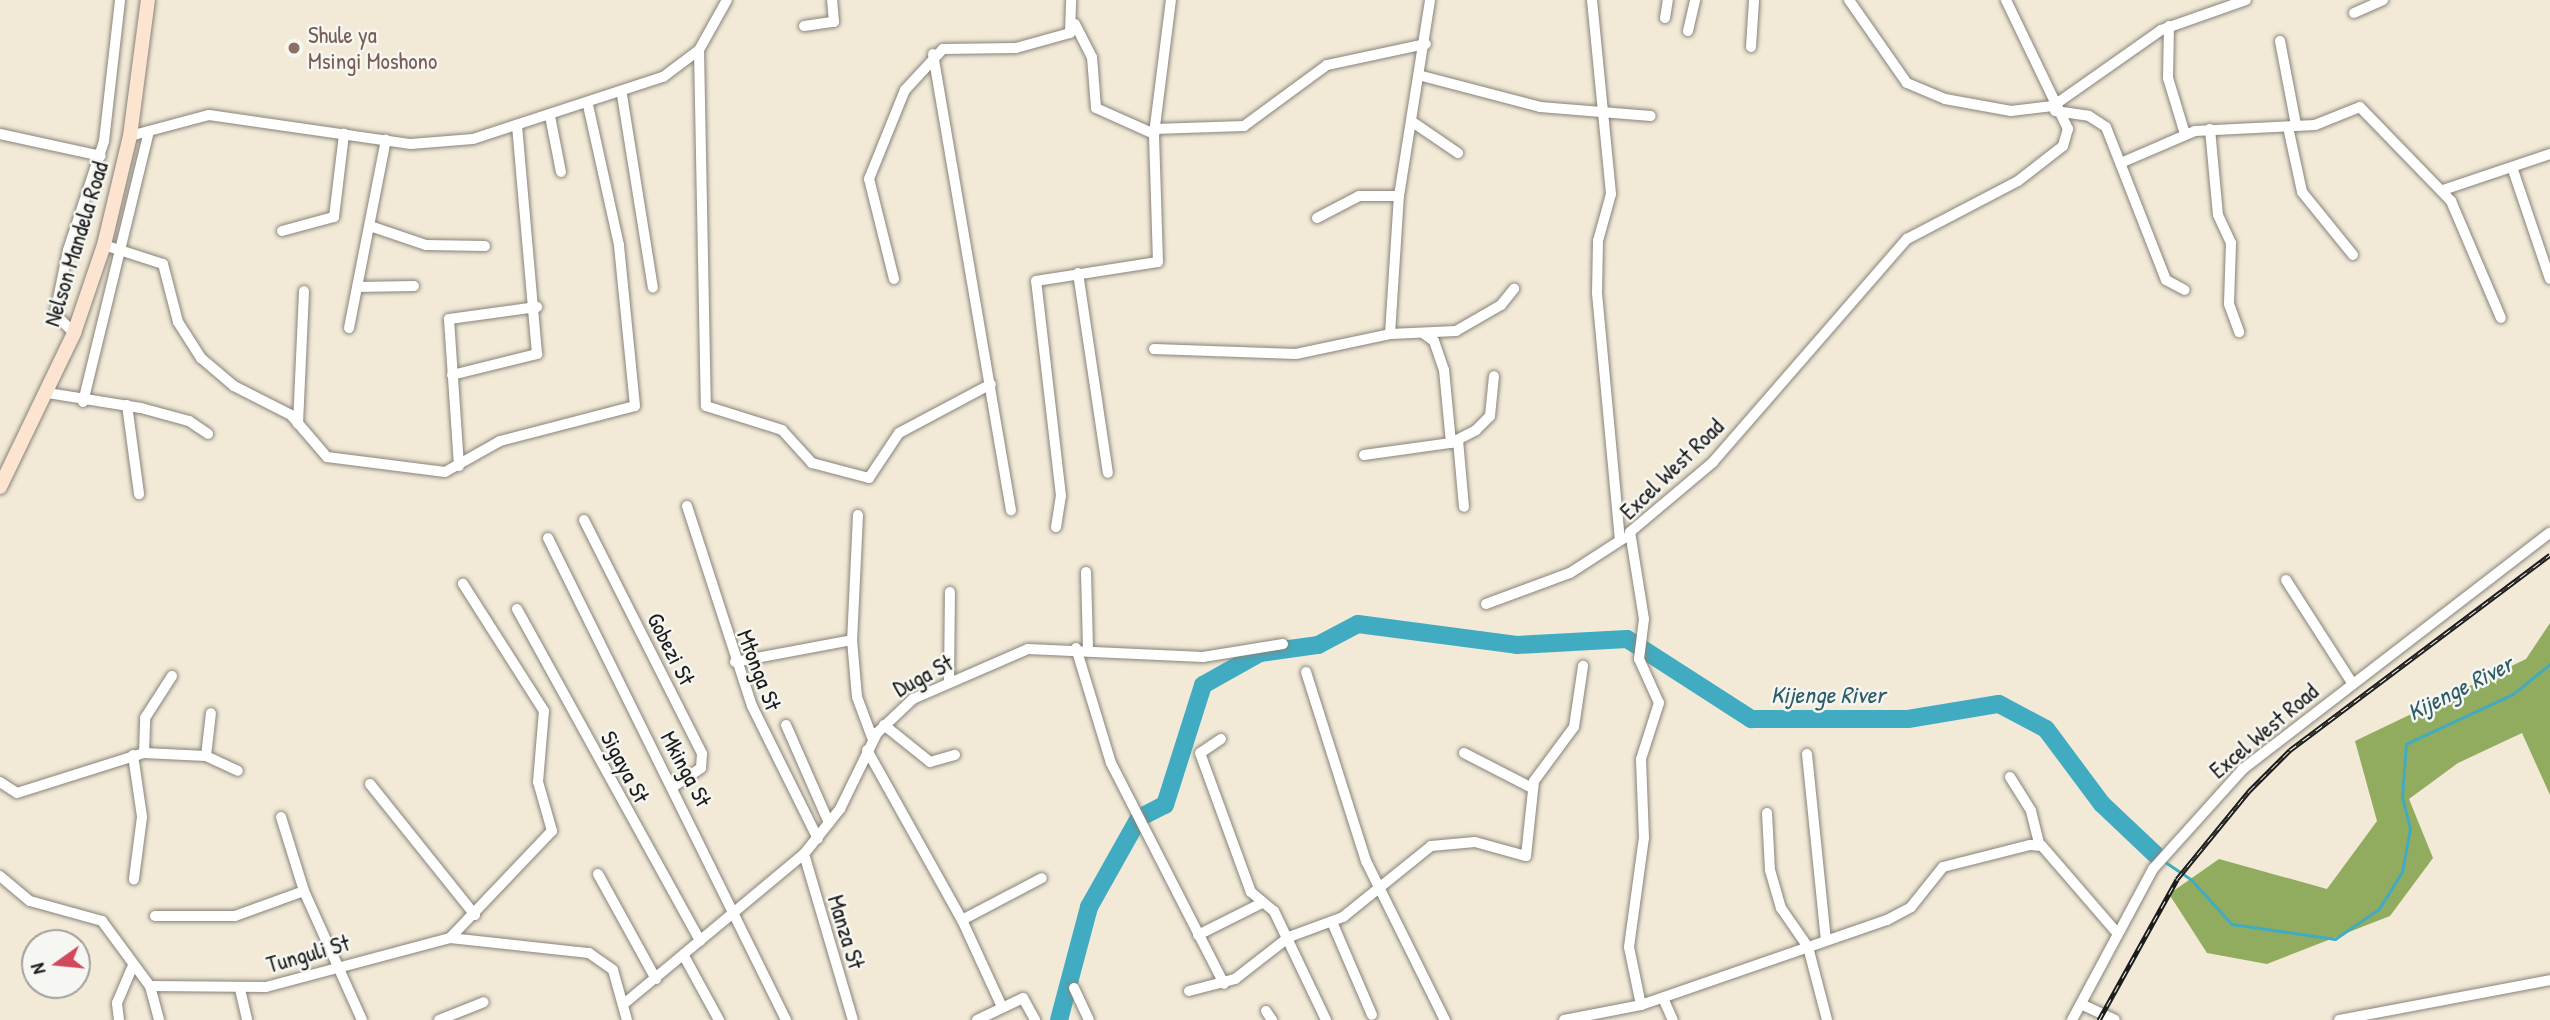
<!DOCTYPE html>
<html>
<head>
<meta charset="utf-8">
<style>
	body { margin:0 }
	#map { position:relative; width:2550px; height:1020px; overflow:hidden; background:#f2ead7; font-family:"Patrick Hand",sans-serif }
	div>[style] { position:absolute }
	[style*='--x'] { left:calc(var(--x)*1px); top:calc(var(--y)*1px); width:calc(var(--w)*1px); rotate:calc(var(--a)*1deg) }
	.forest>* { inset:0; background:#91ac5f }
	.stream>* { height:2.5px; margin:-1.25px; padding:0 1.25px; transform-origin:1.25px; border-radius:1.25px; background:#41abc1 }
	.river>* { height:18px; margin:-9px; padding:0 9px; transform-origin:9px; border-radius:9px; background:#41abc1 }
	.roads { filter:drop-shadow(0 0 2px #87837a) drop-shadow(0 0 2px #87837a) }
	.minor>* { height:10px; margin:-5px; padding:0 5px; transform-origin:5px; border-radius:5px; background:#fff }
	.secondary>* { height:14px; margin:-7px; padding:0 7px; transform-origin:7px; border-radius:7px; background:#fde4d1 }
	.rail>* { height:5px; margin-top:-2.5px; transform-origin:0; background:repeating-linear-gradient(90deg,#f6f6f2 0 8px,#1c1c1c 0 16px); box-sizing:border-box; border-block:2px solid #1c1c1c }
	.dots>* { width:19px; height:19px; translate:-50% -50%; box-sizing:border-box; border:4px solid #f6f6f2; border-radius:50% }
	span { translate:-50% -50%; white-space:nowrap; text-align:center; line-height:1.15; -webkit-text-stroke:5px #f6f6f2; paint-order:stroke }
	.education-label { font-size:23px; color:#785e54 }
	.left { translate:0 -50%; text-align:left }
	.street-label { font-size:23px; color:#1c1c1c }
	.water-label { font-size:24px; color:#2d5c66; font-style:italic }
	.north { position:absolute; left:21px; top:929px; width:70px; height:70px; box-sizing:border-box; background:#f6f6f2; border:2px solid #9f9f9c; border-radius:50%; rotate:255deg; font-size:19px; font-weight:700; line-height:28px; text-align:center; color:#1c1c1c }
	.north::after { content:''; display:block; margin:auto; width:24px; height:32px; background:#d1495b; clip-path:polygon(50% 0,100% 100%,50% 72%,0 100%) }
</style>
</head>
<body>
<div id="map">
	<div class="forest">
		<div style="clip-path:polygon(2550px 623px,2550px 795px,2522px 733px,2458px 763px,2409px 799px,2433px 858px,2390px 916px,2267px 964px,2207px 953px,2169px 894px,2219px 859px,2327px 889px,2377px 821px,2355px 741px,2526px 659px)"></div>
	</div>
	<div class="stream">
		<div style="--x:2164;--y:861;--w:32;--a:34"></div>
		<div style="--x:2191;--y:879;--w:61;--a:47.7"></div>
		<div style="--x:2232;--y:924;--w:104;--a:8.3"></div>
		<div style="--x:2335;--y:939;--w:53;--a:-34.3"></div>
		<div style="--x:2379;--y:909;--w:44;--a:-58.1"></div>
		<div style="--x:2402;--y:872;--w:44;--a:-79.5"></div>
		<div style="--x:2410;--y:829;--w:32;--a:-104"></div>
		<div style="--x:2402;--y:798;--w:54;--a:-85.8"></div>
		<div style="--x:2406;--y:744;--w:118;--a:-25"></div>
		<div style="--x:2513;--y:694;--w:48;--a:-39"></div>
	</div>
	<div class="river">
		<div style="--x:1059;--y:1020;--w:117;--a:-75.1"></div>
		<div style="--x:1089;--y:907;--w:102;--a:-60.7"></div>
		<div style="--x:1139;--y:818;--w:29;--a:-27"></div>
		<div style="--x:1165;--y:805;--w:126;--a:-72.4"></div>
		<div style="--x:1203;--y:685;--w:65;--a:-29.3"></div>
		<div style="--x:1260;--y:653;--w:59;--a:-7.9"></div>
		<div style="--x:1318;--y:645;--w:45;--a:-27.7"></div>
		<div style="--x:1358;--y:624;--w:160;--a:7.5"></div>
		<div style="--x:1517;--y:645;--w:110;--a:-3.1"></div>
		<div style="--x:1627;--y:639;--w:148;--a:32.8"></div>
		<div style="--x:1751;--y:719;--w:157;--a:0"></div>
		<div style="--x:1908;--y:719;--w:92;--a:-9.4"></div>
		<div style="--x:1999;--y:704;--w:53;--a:28"></div>
		<div style="--x:2046;--y:729;--w:94;--a:53.3"></div>
		<div style="--x:2102;--y:804;--w:74;--a:43.4"></div>
	</div>
	<div class="roads">
		<div class="minor">
			<div style="--x:1592;--y:0;--w:195;--a:84.4"></div>
			<div style="--x:1611;--y:194;--w:49;--a:105.5"></div>
			<div style="--x:1598;--y:241;--w:52;--a:91.1"></div>
			<div style="--x:1597;--y:293;--w:248;--a:84.7"></div>
			<div style="--x:1849;--y:0;--w:101;--a:55.1"></div>
			<div style="--x:1907;--y:83;--w:41;--a:22.8"></div>
			<div style="--x:1945;--y:99;--w:67;--a:10.3"></div>
			<div style="--x:2011;--y:111;--w:42;--a:-6.8"></div>
			<div style="--x:2053;--y:106;--w:132;--a:-35.1"></div>
			<div style="--x:2161;--y:30;--w:90;--a:-19.4"></div>
			<div style="--x:2354;--y:13;--w:32;--a:-24"></div>
			<div style="--x:1665;--y:18;--w:18;--a:-81"></div>
			<div style="--x:1075;--y:24;--w:37;--a:63"></div>
			<div style="--x:1092;--y:57;--w:51;--a:85.5"></div>
			<div style="--x:1096;--y:108;--w:64;--a:24.1"></div>
			<div style="--x:804;--y:26;--w:30;--a:-8"></div>
			<div style="--x:834;--y:22;--w:22;--a:-95"></div>
			<div style="--x:2169;--y:26;--w:52;--a:91.1"></div>
			<div style="--x:2168;--y:78;--w:59;--a:73.1"></div>
			<div style="--x:1688;--y:31;--w:32;--a:-77"></div>
			<div style="--x:2280;--y:41;--w:86;--a:79.2"></div>
			<div style="--x:1751;--y:47;--w:47;--a:-86.3"></div>
			<div style="--x:699;--y:50;--w:356;--a:88.9"></div>
			<div style="--x:706;--y:406;--w:80;--a:17.5"></div>
			<div style="--x:782;--y:430;--w:45;--a:47.7"></div>
			<div style="--x:812;--y:463;--w:59;--a:14.7"></div>
			<div style="--x:869;--y:478;--w:54;--a:-56.3"></div>
			<div style="--x:899;--y:433;--w:104;--a:-28"></div>
			<div style="--x:933;--y:54;--w:463;--a:80.3"></div>
			<div style="--x:1422;--y:76;--w:122;--a:14.7"></div>
			<div style="--x:1540;--y:107;--w:111;--a:4.6"></div>
			<div style="--x:622;--y:95;--w:195;--a:80.9"></div>
			<div style="--x:2055;--y:111;--w:34;--a:8"></div>
			<div style="--x:2089;--y:116;--w:20;--a:33"></div>
			<div style="--x:2106;--y:127;--w:164;--a:68.6"></div>
			<div style="--x:2166;--y:280;--w:21;--a:28"></div>
			<div style="--x:550;--y:116;--w:57;--a:78.9"></div>
			<div style="--x:1411;--y:121;--w:57;--a:34.2"></div>
			<div style="--x:2288;--y:127;--w:66;--a:77.8"></div>
			<div style="--x:2302;--y:192;--w:81;--a:51"></div>
			<div style="--x:1154;--y:129;--w:90;--a:-1.9"></div>
			<div style="--x:1244;--y:126;--w:103;--a:-36.3"></div>
			<div style="--x:1327;--y:65;--w:101;--a:-12"></div>
			<div style="--x:2210;--y:129;--w:86;--a:84.7"></div>
			<div style="--x:2218;--y:215;--w:31;--a:65"></div>
			<div style="--x:2231;--y:243;--w:61;--a:91.9"></div>
			<div style="--x:2229;--y:304;--w:30;--a:70"></div>
			<div style="--x:0;--y:134;--w:103;--a:12.3"></div>
			<div style="--x:130;--y:136;--w:82;--a:-14.9"></div>
			<div style="--x:209;--y:115;--w:204;--a:8.2"></div>
			<div style="--x:411;--y:144;--w:62;--a:-4.6"></div>
			<div style="--x:473;--y:139;--w:200;--a:-18.1"></div>
			<div style="--x:663;--y:77;--w:45;--a:-36.9"></div>
			<div style="--x:699;--y:50;--w:57;--a:-60.8"></div>
			<div style="--x:2123;--y:162;--w:78;--a:-23.3"></div>
			<div style="--x:2195;--y:131;--w:120;--a:-2.9"></div>
			<div style="--x:2315;--y:125;--w:48;--a:-21.8"></div>
			<div style="--x:2360;--y:107;--w:131;--a:45.9"></div>
			<div style="--x:2451;--y:201;--w:127;--a:66.9"></div>
			<div style="--x:2512;--y:167;--w:118;--a:71.3"></div>
			<div style="--x:2443;--y:190;--w:113;--a:-18.6"></div>
			<div style="--x:1317;--y:218;--w:47;--a:-27.6"></div>
			<div style="--x:1359;--y:196;--w:40;--a:0"></div>
			<div style="--x:370;--y:226;--w:59;--a:18.7"></div>
			<div style="--x:426;--y:245;--w:59;--a:1"></div>
			<div style="--x:282;--y:231;--w:54;--a:-15.1"></div>
			<div style="--x:334;--y:217;--w:84;--a:-83.1"></div>
			<div style="--x:104;--y:245;--w:62;--a:17.9"></div>
			<div style="--x:163;--y:264;--w:60;--a:75.5"></div>
			<div style="--x:178;--y:322;--w:43;--a:57.4"></div>
			<div style="--x:201;--y:358;--w:43;--a:40.3"></div>
			<div style="--x:234;--y:386;--w:64;--a:27"></div>
			<div style="--x:291;--y:415;--w:55;--a:49.4"></div>
			<div style="--x:327;--y:457;--w:119;--a:7.2"></div>
			<div style="--x:445;--y:472;--w:63;--a:-29.4"></div>
			<div style="--x:500;--y:441;--w:139;--a:-14.5"></div>
			<div style="--x:635;--y:406;--w:162;--a:-95.7"></div>
			<div style="--x:619;--y:245;--w:143;--a:-102.5"></div>
			<div style="--x:1078;--y:273;--w:202;--a:81.5"></div>
			<div style="--x:894;--y:279;--w:103;--a:-104"></div>
			<div style="--x:869;--y:179;--w:96;--a:-68"></div>
			<div style="--x:905;--y:90;--w:56;--a:-47.2"></div>
			<div style="--x:943;--y:49;--w:73;--a:-0.8"></div>
			<div style="--x:1016;--y:48;--w:56;--a:-15.5"></div>
			<div style="--x:1070;--y:33;--w:33;--a:-88"></div>
			<div style="--x:357;--y:287;--w:57;--a:-1"></div>
			<div style="--x:349;--y:328;--w:192;--a:-78.9"></div>
			<div style="--x:74;--y:333;--w:27;--a:-135"></div>
			<div style="--x:55;--y:314;--w:65;--a:-78.5"></div>
			<div style="--x:68;--y:250;--w:115;--a:-71.7"></div>
			<div style="--x:104;--y:141;--w:142;--a:-83.5"></div>
			<div style="--x:1390;--y:334;--w:138;--a:-86.3"></div>
			<div style="--x:1399;--y:196;--w:198;--a:-81"></div>
			<div style="--x:1424;--y:334;--w:12;--a:35"></div>
			<div style="--x:1434;--y:341;--w:31;--a:71"></div>
			<div style="--x:1444;--y:370;--w:73;--a:84.5"></div>
			<div style="--x:1154;--y:349;--w:142;--a:2"></div>
			<div style="--x:1296;--y:354;--w:96;--a:-12"></div>
			<div style="--x:1390;--y:334;--w:66;--a:-2.6"></div>
			<div style="--x:1456;--y:331;--w:52;--a:-30"></div>
			<div style="--x:1501;--y:305;--w:21;--a:-51"></div>
			<div style="--x:452;--y:375;--w:88;--a:-13.9"></div>
			<div style="--x:537;--y:354;--w:230;--a:-95"></div>
			<div style="--x:48;--y:393;--w:94;--a:9.2"></div>
			<div style="--x:141;--y:408;--w:50;--a:15.2"></div>
			<div style="--x:189;--y:421;--w:23;--a:34"></div>
			<div style="--x:83;--y:402;--w:279;--a:-76.3"></div>
			<div style="--x:127;--y:405;--w:90;--a:82.3"></div>
			<div style="--x:298;--y:424;--w:133;--a:-87.4"></div>
			<div style="--x:1458;--y:440;--w:67;--a:84.9"></div>
			<div style="--x:1364;--y:455;--w:88;--a:-7.9"></div>
			<div style="--x:1451;--y:443;--w:28;--a:-27"></div>
			<div style="--x:1476;--y:430;--w:20;--a:-45"></div>
			<div style="--x:1490;--y:416;--w:40;--a:-84.3"></div>
			<div style="--x:459;--y:466;--w:147;--a:-93.9"></div>
			<div style="--x:449;--y:319;--w:89;--a:-7.8"></div>
			<div style="--x:687;--y:506;--w:210;--a:72"></div>
			<div style="--x:752;--y:706;--w:148;--a:63.6"></div>
			<div style="--x:858;--y:515;--w:125;--a:92.7"></div>
			<div style="--x:852;--y:640;--w:57;--a:85"></div>
			<div style="--x:857;--y:697;--w:46;--a:69.6"></div>
			<div style="--x:584;--y:520;--w:262;--a:63.2"></div>
			<div style="--x:702;--y:754;--w:14;--a:94"></div>
			<div style="--x:701;--y:768;--w:32;--a:146"></div>
			<div style="--x:1056;--y:527;--w:31;--a:-81"></div>
			<div style="--x:1061;--y:496;--w:216;--a:-96.6"></div>
			<div style="--x:1036;--y:281;--w:123;--a:-8.9"></div>
			<div style="--x:1158;--y:262;--w:128;--a:-91.8"></div>
			<div style="--x:1154;--y:134;--w:135;--a:-82.8"></div>
			<div style="--x:548;--y:538;--w:538;--a:63.72"></div>
			<div style="--x:1086;--y:572;--w:77;--a:88.5"></div>
			<div style="--x:2286;--y:580;--w:122;--a:57.3"></div>
			<div style="--x:1486;--y:604;--w:90;--a:-20.3"></div>
			<div style="--x:1570;--y:573;--w:64;--a:-32.9"></div>
			<div style="--x:517;--y:609;--w:379;--a:61.1"></div>
			<div style="--x:1076;--y:648;--w:120;--a:73.1"></div>
			<div style="--x:1111;--y:763;--w:248;--a:62.9"></div>
			<div style="--x:735;--y:662;--w:119;--a:-10.6"></div>
			<div style="--x:1306;--y:672;--w:198;--a:72.4"></div>
			<div style="--x:1366;--y:861;--w:178;--a:63.6"></div>
			<div style="--x:949;--y:682;--w:90;--a:-89.4"></div>
			<div style="--x:786;--y:725;--w:107;--a:66.3"></div>
			<div style="--x:884;--y:725;--w:59;--a:38.8"></div>
			<div style="--x:930;--y:762;--w:26;--a:-16"></div>
			<div style="--x:1221;--y:739;--w:25;--a:146"></div>
			<div style="--x:1200;--y:753;--w:148;--a:69.9"></div>
			<div style="--x:1251;--y:892;--w:30;--a:40"></div>
			<div style="--x:1274;--y:911;--w:121;--a:64.5"></div>
			<div style="--x:867;--y:750;--w:195;--a:60.8"></div>
			<div style="--x:962;--y:920;--w:96;--a:65.3"></div>
			<div style="--x:144;--y:753;--w:35;--a:-88"></div>
			<div style="--x:145;--y:718;--w:50;--a:-57.3"></div>
			<div style="--x:1464;--y:753;--w:76;--a:27.2"></div>
			<div style="--x:1807;--y:754;--w:187;--a:84.2"></div>
			<div style="--x:133;--y:755;--w:63;--a:81.7"></div>
			<div style="--x:142;--y:817;--w:63;--a:97.4"></div>
			<div style="--x:206;--y:756;--w:43;--a:-83.4"></div>
			<div style="--x:2010;--y:777;--w:40;--a:58"></div>
			<div style="--x:2031;--y:811;--w:34;--a:76"></div>
			<div style="--x:0;--y:782;--w:20;--a:33"></div>
			<div style="--x:17;--y:793;--w:133;--a:-17.5"></div>
			<div style="--x:144;--y:753;--w:62;--a:2.8"></div>
			<div style="--x:206;--y:756;--w:35;--a:25"></div>
			<div style="--x:370;--y:784;--w:168;--a:51.3"></div>
			<div style="--x:1767;--y:813;--w:57;--a:87"></div>
			<div style="--x:1770;--y:870;--w:40;--a:74"></div>
			<div style="--x:1781;--y:908;--w:47;--a:55.3"></div>
			<div style="--x:1808;--y:947;--w:75;--a:75.4"></div>
			<div style="--x:281;--y:817;--w:77;--a:72.7"></div>
			<div style="--x:304;--y:891;--w:141;--a:65.8"></div>
			<div style="--x:804;--y:854;--w:173;--a:73.6"></div>
			<div style="--x:598;--y:874;--w:120;--a:61.1"></div>
			<div style="--x:0;--y:876;--w:39;--a:40"></div>
			<div style="--x:30;--y:901;--w:75;--a:15.5"></div>
			<div style="--x:102;--y:921;--w:81;--a:53.6"></div>
			<div style="--x:150;--y:986;--w:116;--a:0.5"></div>
			<div style="--x:266;--y:987;--w:190;--a:-14.9"></div>
			<div style="--x:450;--y:938;--w:140;--a:6.2"></div>
			<div style="--x:589;--y:953;--w:29;--a:35"></div>
			<div style="--x:613;--y:970;--w:52;--a:74.4"></div>
			<div style="--x:155;--y:916;--w:80;--a:0"></div>
			<div style="--x:235;--y:916;--w:73;--a:-19.9"></div>
			<div style="--x:962;--y:920;--w:90;--a:-27.7"></div>
			<div style="--x:1332;--y:922;--w:101;--a:66.7"></div>
			<div style="--x:1198;--y:935;--w:72;--a:-26.6"></div>
			<div style="--x:450;--y:938;--w:148;--a:-46.4"></div>
			<div style="--x:552;--y:831;--w:51;--a:-105.9"></div>
			<div style="--x:538;--y:782;--w:71;--a:-85.2"></div>
			<div style="--x:544;--y:711;--w:151;--a:-122.5"></div>
			<div style="--x:684;--y:956;--w:73;--a:61.3"></div>
			<div style="--x:150;--y:986;--w:35;--a:75"></div>
			<div style="--x:1074;--y:988;--w:35;--a:65"></div>
			<div style="--x:240;--y:989;--w:32;--a:77"></div>
			<div style="--x:1189;--y:991;--w:48;--a:-14.6"></div>
			<div style="--x:1235;--y:979;--w:68;--a:-37.9"></div>
			<div style="--x:1289;--y:937;--w:58;--a:-20.3"></div>
			<div style="--x:1343;--y:917;--w:113;--a:-38.9"></div>
			<div style="--x:1431;--y:846;--w:44;--a:-5.2"></div>
			<div style="--x:1475;--y:842;--w:53;--a:15.4"></div>
			<div style="--x:1526;--y:856;--w:75;--a:-83.9"></div>
			<div style="--x:1534;--y:781;--w:67;--a:-53.5"></div>
			<div style="--x:1574;--y:727;--w:62;--a:-81.6"></div>
			<div style="--x:1663;--y:998;--w:24;--a:66"></div>
			<div style="--x:625;--y:1003;--w:233;--a:-39.8"></div>
			<div style="--x:804;--y:854;--w:58;--a:-51.3"></div>
			<div style="--x:840;--y:809;--w:85;--a:-64"></div>
			<div style="--x:877;--y:733;--w:50;--a:-43.4"></div>
			<div style="--x:913;--y:699;--w:125;--a:-23.5"></div>
			<div style="--x:1028;--y:649;--w:175;--a:2.6"></div>
			<div style="--x:1203;--y:657;--w:81;--a:-9.2"></div>
			<div style="--x:1641;--y:1005;--w:59;--a:-101.7"></div>
			<div style="--x:1629;--y:947;--w:110;--a:-82.2"></div>
			<div style="--x:1644;--y:838;--w:79;--a:-92.2"></div>
			<div style="--x:1641;--y:759;--w:59;--a:-72.2"></div>
			<div style="--x:1659;--y:703;--w:48;--a:-114.4"></div>
			<div style="--x:1639;--y:659;--w:40;--a:-82.9"></div>
			<div style="--x:1644;--y:619;--w:88;--a:-99.1"></div>
			<div style="--x:1630;--y:532;--w:109;--a:-40.1"></div>
			<div style="--x:1713;--y:462;--w:296;--a:-49"></div>
			<div style="--x:1907;--y:239;--w:125;--a:-27.6"></div>
			<div style="--x:2018;--y:181;--w:57;--a:-37.9"></div>
			<div style="--x:2063;--y:146;--w:18;--a:-74"></div>
			<div style="--x:2068;--y:129;--w:143;--a:-115.7"></div>
			<div style="--x:2083;--y:1005;--w:35;--a:25"></div>
			<div style="--x:1266;--y:1011;--w:11;--a:56"></div>
			<div style="--x:119;--y:1020;--w:17;--a:-97"></div>
			<div style="--x:117;--y:1003;--w:38;--a:-67"></div>
			<div style="--x:439;--y:1020;--w:48;--a:-21.8"></div>
			<div style="--x:977;--y:1020;--w:51;--a:-25.6"></div>
			<div style="--x:1023;--y:998;--w:25;--a:61"></div>
			<div style="--x:1564;--y:1020;--w:78;--a:-11"></div>
			<div style="--x:1641;--y:1005;--w:260;--a:-19.1"></div>
			<div style="--x:1887;--y:920;--w:27;--a:-28"></div>
			<div style="--x:1911;--y:907;--w:51;--a:-51.3"></div>
			<div style="--x:1943;--y:867;--w:90;--a:-14.2"></div>
			<div style="--x:2030;--y:845;--w:12;--a:5"></div>
			<div style="--x:2042;--y:846;--w:116;--a:49.2"></div>
			<div style="--x:2072;--y:1020;--w:171;--a:-61.8"></div>
			<div style="--x:2153;--y:869;--w:135;--a:-48"></div>
			<div style="--x:2243;--y:769;--w:387;--a:-37.6"></div>
			<div style="--x:2339;--y:1020;--w:215;--a:-10.7"></div>
		</div>
		<div class="secondary">
			<div style="--x:0;--y:487;--w:171;--a:-64.3"></div>
			<div style="--x:74;--y:333;--w:93;--a:-71.2"></div>
			<div style="--x:104;--y:245;--w:112;--a:-76.6"></div>
			<div style="--x:130;--y:136;--w:137;--a:-82.5"></div>
		</div>
	</div>
	<div class="rail">
		<div style="--x:2099;--y:1020;--w:161;--a:-61"></div>
		<div style="--x:2177;--y:879;--w:114;--a:-50.7"></div>
		<div style="--x:2249;--y:791;--w:58;--a:-45"></div>
		<div style="--x:2290;--y:750;--w:325;--a:-36.9"></div>
	</div>
	<div class="dots">
		<div style="left:294px;top:48px;background:#8d6e63"></div>
	</div>
	<div class="education-label">
		<span class="left" style="left:308px;top:48px">Shule ya<br>Msingi Moshono</span>
	</div>
	<div class="street-label">
		<span style="left:76px;top:244px;rotate:-73deg">Nelson Mandela Road</span>
		<span style="left:1672px;top:469px;rotate:-44deg">Excel West Road</span>
		<span style="left:671px;top:649px;rotate:63deg">Gobezi St</span>
		<span style="left:759px;top:670px;rotate:69deg">Mtonga St</span>
		<span style="left:923px;top:676px;rotate:-28deg">Duga St</span>
		<span style="left:2264px;top:731px;rotate:-40deg">Excel West Road</span>
		<span style="left:625px;top:767px;rotate:62deg">Sigaya St</span>
		<span style="left:686px;top:769px;rotate:62deg">Mkinga St</span>
		<span style="left:846px;top:932px;rotate:73deg">Manza St</span>
		<span style="left:308px;top:954px;rotate:-16deg">Tunguli St</span>
	</div>
	<div class="water-label">
		<span style="left:2460px;top:688px;rotate:-27deg">Kijenge River</span>
		<span style="left:1828px;top:695px">Kijenge River</span>
	</div>
	<div class="north">N</div>
</div>
</body>
</html>
